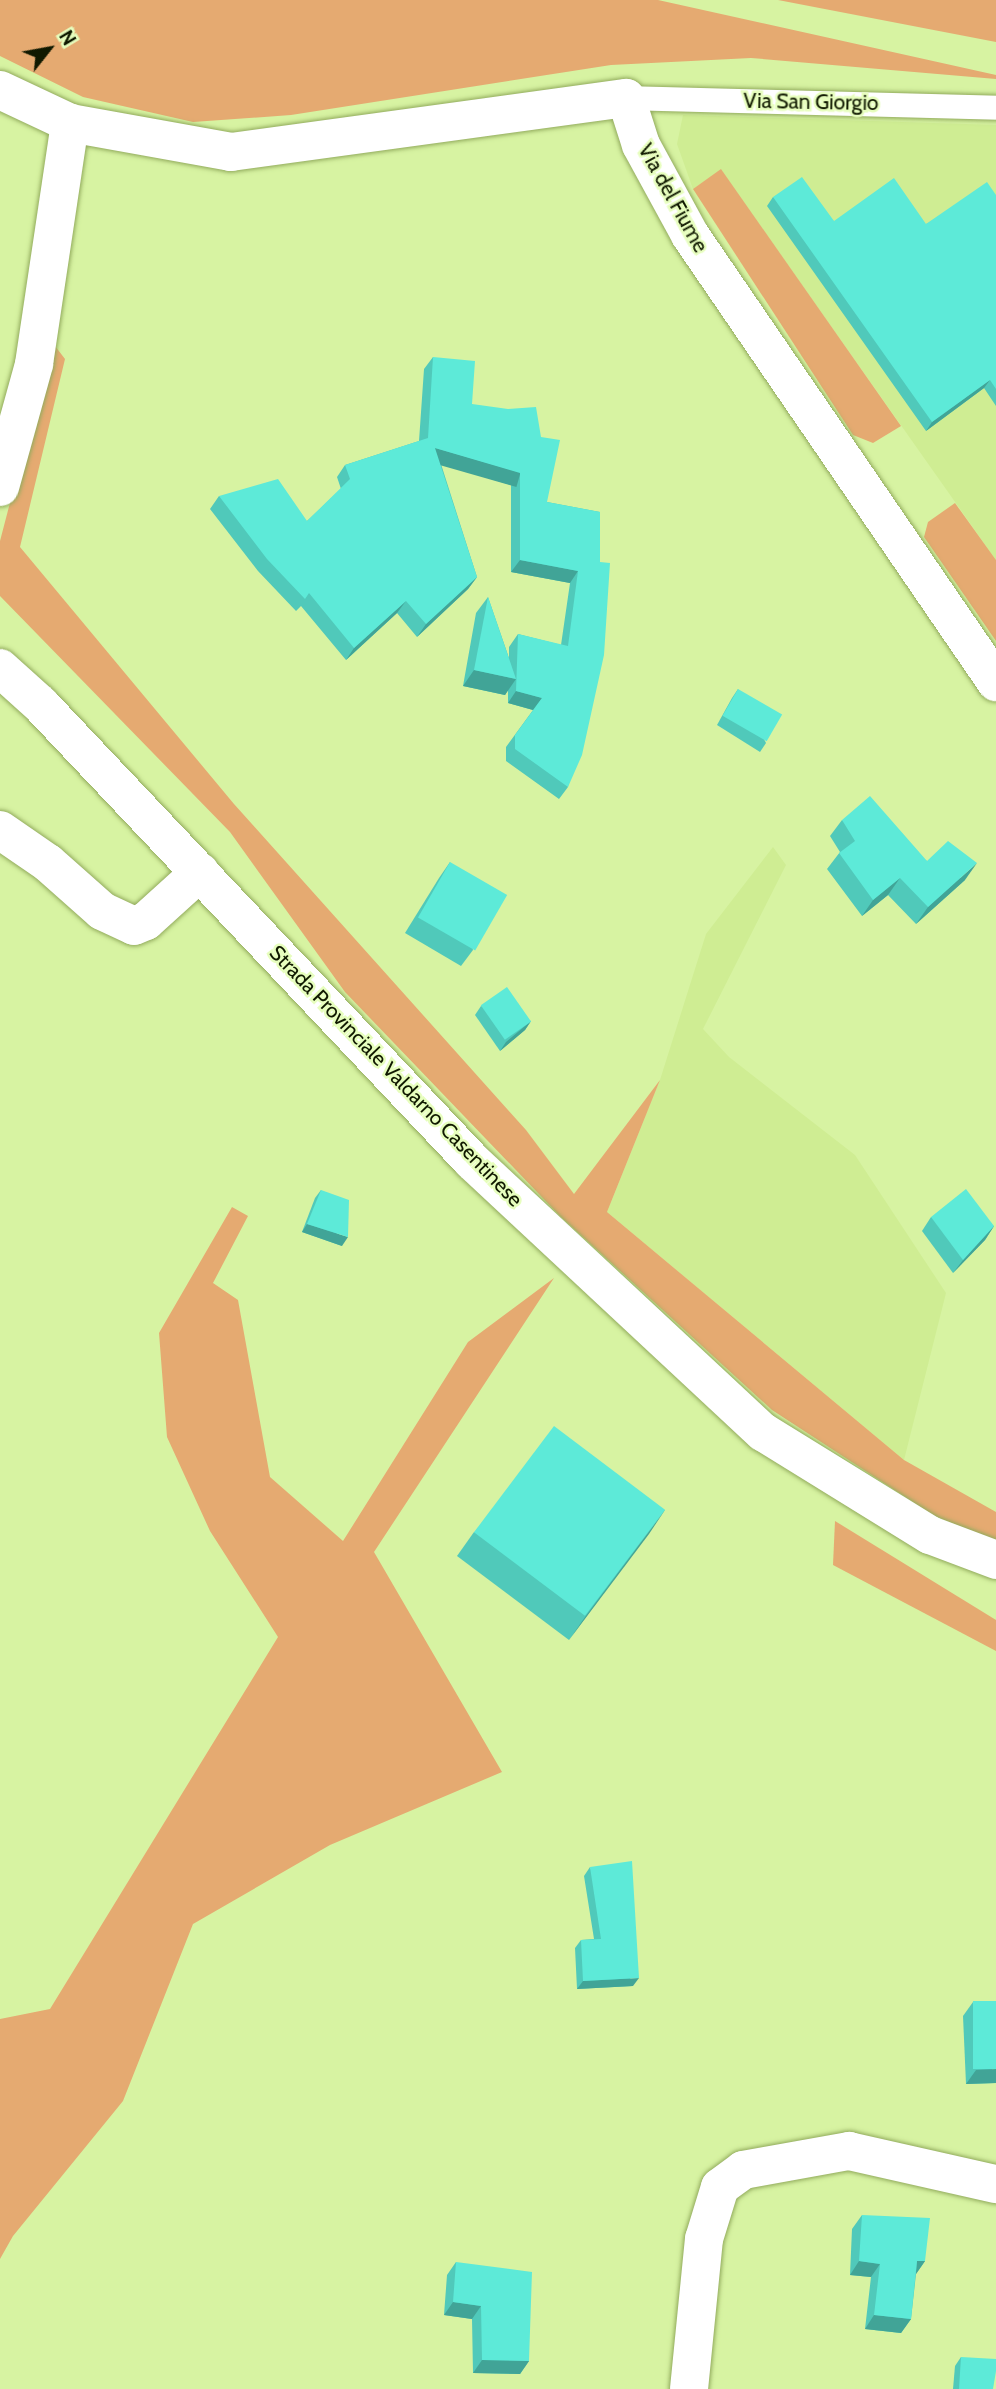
<!DOCTYPE html>
<html>
<head>
<meta charset="utf-8">
<style>
	body { margin:0 }
	#map { position:relative; width:996px; height:2389px; overflow:hidden; background:#d7f3a2; font-family:Cabin,sans-serif }
	div>[style] { position:absolute }
	[style*='--x'] { left:calc(var(--x)*1px); top:calc(var(--y)*1px); width:calc(var(--w)*1px); rotate:calc(var(--a)*1deg) }
	.built>* { inset:0; background:#cfed93 }
	.green>* { inset:0; background:#e5aa71 }
	.roads { filter:drop-shadow(0 0 2px #92ab5d) drop-shadow(0 0 2px #92ab5d) }
	.service>* { height:24px; margin:-12px; padding:0 12px; transform-origin:12px; border-radius:12px; background:#fff }
	.minor>* { height:38px; margin:-19px; padding:0 19px; transform-origin:19px; border-radius:19px; background:#fff }
	.secondary>* { height:38px; margin:-19px; padding:0 19px; transform-origin:19px; border-radius:19px; background:#fff }
	.wall>* { inset:0; background:#50c9ba }
	.shaded-wall>* { inset:0; background:#41a497; transform-origin:0 0 }
	.building>* { inset:0; background:#5dead8; transform-origin:0 0 }
	span { translate:-50% -50%; white-space:nowrap; text-align:center; line-height:1.15; -webkit-text-stroke:5px #e7febe; paint-order:stroke }
	.street-label { font-size:21px; color:#101900 }
	.north { position:absolute; left:14px; top:14px; width:70px; height:70px; -webkit-text-stroke:5px #e7febe; paint-order:stroke; rotate:59deg; font-size:19px; font-weight:700; line-height:28px; text-align:center; color:#101900 }
	.north::after { content:''; display:block; margin:auto; width:24px; height:32px; background:#101900; clip-path:polygon(50% 0,100% 100%,50% 72%,0 100%) }
</style>
</head>
<body>
<div id="map">
	<div class="built">
		<div style="clip-path:polygon(683px 115px,996px 125px,996px 560px,721px 170px,693px 189px,677px 144px)"></div>
		<div style="clip-path:polygon(773px 847px,786px 865px,703px 1029px,729px 1057px,855px 1155px,946px 1293px,904px 1460px,607px 1212px,660px 1080px,706px 934px)"></div>
	</div>
	<div class="green">
		<div style="clip-path:polygon(0 0,658px 0,996px 75px,996px 79px,751px 58px,611px 65px,291px 115px,193px 122px,83px 97px,0 56px)"></div>
		<div style="clip-path:polygon(778px 0,996px 0,996px 42px)"></div>
		<div style="clip-path:polygon(721px 169px,901px 426px,873px 443px,853px 435px,693px 189px)"></div>
		<div style="clip-path:polygon(52px 342px,65px 359px,20px 547px,234px 804px,526px 1130px,574px 1194px,660px 1080px,607px 1212px,904px 1460px,996px 1512px,996px 1542px,933px 1515px,772px 1410px,560px 1216px,345px 992px,230px 832px,0 596px,0 541px)"></div>
		<div style="clip-path:polygon(955px 503px,996px 560px,996px 641px,924px 537px,928px 522px)"></div>
		<div style="clip-path:polygon(232px 1207px,248px 1216px,213px 1283px,238px 1300px,270px 1477px,343px 1541px,468px 1342px,554px 1278px,374px 1552px,502px 1772px,330px 1845px,193px 1924px,123px 2101px,13px 2236px,0 2259px,0 2019px,50px 2009px,278px 1637px,210px 1531px,167px 1437px,159px 1333px)"></div>
		<div style="clip-path:polygon(835px 1521px,996px 1620px,996px 1651px,833px 1565px)"></div>
	</div>
	<div class="roads">
		<div class="service">
			<div style="--x:626;--y:98;--w:370;--a:1.5"></div>
		</div>
		<div class="minor">
			<div style="--x:0;--y:90;--w:77;--a:25.2"></div>
			<div style="--x:70;--y:123;--w:164;--a:10.2"></div>
			<div style="--x:231;--y:152;--w:399;--a:-7.8"></div>
			<div style="--x:626;--y:98;--w:49;--a:72.3"></div>
			<div style="--x:641;--y:145;--w:102;--a:61.4"></div>
			<div style="--x:690;--y:235;--w:542;--a:55.61"></div>
			<div style="--x:0;--y:487;--w:128;--a:-74.5"></div>
			<div style="--x:34;--y:364;--w:244;--a:-81.5"></div>
			<div style="--x:0;--y:830;--w:58;--a:34.5"></div>
			<div style="--x:48;--y:863;--w:72;--a:41.6"></div>
			<div style="--x:102;--y:911;--w:35;--a:25"></div>
			<div style="--x:134;--y:926;--w:13;--a:-23"></div>
			<div style="--x:146;--y:921;--w:73;--a:-42.2"></div>
			<div style="--x:689;--y:2389;--w:151;--a:-84.3"></div>
			<div style="--x:704;--y:2239;--w:54;--a:-72.9"></div>
			<div style="--x:720;--y:2187;--w:29;--a:-36"></div>
			<div style="--x:743;--y:2170;--w:108;--a:-10.2"></div>
			<div style="--x:849;--y:2151;--w:151;--a:12.7"></div>
		</div>
		<div class="secondary">
			<div style="--x:0;--y:668;--w:54;--a:42"></div>
			<div style="--x:40;--y:704;--w:629;--a:46.61"></div>
			<div style="--x:472;--y:1161;--w:398;--a:43"></div>
			<div style="--x:763;--y:1432;--w:196;--a:31.7"></div>
			<div style="--x:930;--y:1535;--w:71;--a:20.7"></div>
		</div>
	</div>
	<div class="wall">
		<div style="clip-path:polygon(996px 195px,996px 406px,984px 388px,926px 431px,767px 206px,773px 197px,834px 221px,926px 224px)"></div>
		<div style="clip-path:polygon(433px 357px,472px 404px,547px 502px,600px 512px,568px 787px,559px 799px,506px 761px,506px 747px,533px 710px,508px 703px,508px 690px,505px 695px,463px 686px,476px 613px,488px 597px,509px 658px,509px 647px,518px 634px,561px 645px,570px 583px,511px 572px,511px 485px,441px 464px,477px 577px,468px 589px,417px 637px,397px 613px,346px 660px,301px 606px,296px 611px,258px 571px,210px 509px,219px 496px,307px 521px,341px 489px,337px 477px,345px 465px,419px 441px,424px 369px)"></div>
		<div style="clip-path:polygon(738px 689px,766px 743px,760px 752px,717px 725px,732px 698px)"></div>
		<div style="clip-path:polygon(842px 820px,927px 861px,965px 880px,916px 924px,888px 895px,862px 916px,827px 869px,840px 852px,830px 836px)"></div>
		<div style="clip-path:polygon(450px 862px,473px 950px,461px 966px,405px 933px,439px 878px)"></div>
		<div style="clip-path:polygon(481px 1006px,531px 1021px,525px 1030px,500px 1051px,475px 1015px)"></div>
		<div style="clip-path:polygon(321px 1190px,342px 1246px,302px 1232px,315px 1198px)"></div>
		<div style="clip-path:polygon(931px 1217px,994px 1226px,985px 1240px,953px 1273px,922px 1231px)"></div>
		<div style="clip-path:polygon(665px 1510px,569px 1640px,457px 1556px,474px 1532px)"></div>
		<div style="clip-path:polygon(590px 1867px,633px 1986px,577px 1989px,575px 1948px,581px 1940px,594px 1939px,584px 1876px)"></div>
		<div style="clip-path:polygon(973px 2002px,996px 2083px,966px 2084px,963px 2016px)"></div>
		<div style="clip-path:polygon(862px 2215px,925px 2261px,916px 2274px,911px 2319px,901px 2333px,865px 2329px,871px 2277px,850px 2275px,852px 2229px)"></div>
		<div style="clip-path:polygon(456px 2262px,529px 2361px,520px 2374px,473px 2373px,472px 2319px,444px 2315px,447px 2275px)"></div>
		<div style="clip-path:polygon(961px 2357px,993px 2389px,953px 2389px,955px 2366px)"></div>
	</div>
	<div class="shaded-wall">
		<div style="clip-path:polygon(990px 380px,984px 388px,926px 431px,932px 422px)"></div>
		<div style="left:435px;top:448px;width:89px;height:15px;rotate:16deg"></div>
		<div style="clip-path:polygon(520px 560px,578px 571px,570px 583px,511px 572px)"></div>
		<div style="clip-path:polygon(477px 577px,468px 589px,417px 637px,426px 624px)"></div>
		<div style="clip-path:polygon(406px 601px,397px 613px,346px 660px,354px 648px)"></div>
		<div style="clip-path:polygon(474px 670px,516px 679px,505px 695px,463px 686px)"></div>
		<div style="clip-path:polygon(516px 691px,542px 698px,533px 710px,508px 703px)"></div>
		<div style="clip-path:polygon(977px 863px,965px 880px,916px 924px,928px 907px)"></div>
		<div style="clip-path:polygon(900px 878px,888px 895px,862px 916px,873px 900px)"></div>
		<div style="clip-path:polygon(531px 1021px,525px 1030px,500px 1051px,506px 1042px)"></div>
		<div style="clip-path:polygon(307px 1224px,348px 1237px,342px 1246px,302px 1232px)"></div>
		<div style="clip-path:polygon(994px 1226px,985px 1240px,953px 1273px,963px 1260px)"></div>
		<div style="clip-path:polygon(665px 1510px,649px 1534px,569px 1640px,585px 1617px)"></div>
		<div style="clip-path:polygon(639px 1978px,633px 1986px,577px 1989px,583px 1981px)"></div>
		<div style="clip-path:polygon(996px 2069px,996px 2083px,966px 2084px,976px 2070px)"></div>
		<div style="clip-path:polygon(859px 2261px,880px 2264px,871px 2277px,850px 2275px)"></div>
		<div style="clip-path:polygon(917px 2261px,925px 2261px,916px 2274px)"></div>
		<div style="clip-path:polygon(453px 2302px,481px 2306px,472px 2319px,444px 2315px)"></div>
		<div style="clip-path:polygon(874px 2315px,911px 2319px,901px 2333px,865px 2329px)"></div>
		<div style="clip-path:polygon(482px 2360px,529px 2361px,520px 2374px,473px 2373px)"></div>
	</div>
	<div class="building">
		<div style="clip-path:polygon(802px 177px,834px 221px,894px 178px,926px 224px,987px 182px,996px 195px,996px 389px,990px 380px,932px 422px,773px 197px)"></div>
		<div style="clip-path:polygon(433px 357px,475px 361px,472px 404px,508px 409px,536px 407px,541px 437px,560px 440px,547px 502px,600px 512px,600px 562px,610px 563px,604px 655px,582px 755px,568px 787px,515px 749px,515px 735px,542px 698px,516px 691px,518px 634px,568px 646px,578px 571px,520px 560px,520px 473px,435px 448px,477px 577px,426px 624px,406px 601px,354px 648px,309px 593px,305px 599px,267px 559px,219px 496px,278px 479px,307px 521px,350px 479px,345px 465px,428px 438px)"></div>
		<div style="clip-path:polygon(488px 597px,516px 679px,474px 670px)"></div>
		<div style="left:738px;top:689px;width:51px;height:31px;rotate:30deg"></div>
		<div style="clip-path:polygon(870px 796px,927px 861px,948px 841px,977px 863px,928px 907px,900px 878px,873px 900px,839px 853px,855px 841px,842px 820px)"></div>
		<div style="left:450px;top:862px;width:66px;height:64px;rotate:30deg"></div>
		<div style="left:507px;top:987px;width:42px;height:32px;rotate:55deg"></div>
		<div style="clip-path:polygon(966px 1189px,994px 1226px,963px 1260px,931px 1217px)"></div>
		<div style="clip-path:polygon(321px 1190px,349px 1200px,348px 1237px,307px 1224px)"></div>
		<div style="left:554px;top:1426px;width:139px;height:133px;rotate:37deg"></div>
		<div style="clip-path:polygon(632px 1861px,639px 1978px,583px 1981px,581px 1940px,601px 1939px,590px 1867px)"></div>
		<div style="left:996px;top:2001px;width:68px;height:23px;rotate:90deg"></div>
		<div style="clip-path:polygon(862px 2215px,930px 2218px,925px 2261px,917px 2261px,911px 2319px,874px 2315px,880px 2264px,859px 2261px)"></div>
		<div style="clip-path:polygon(456px 2262px,532px 2272px,529px 2361px,482px 2360px,481px 2306px,453px 2302px)"></div>
		<div style="clip-path:polygon(961px 2357px,996px 2359px,996px 2371px,993px 2389px,959px 2389px)"></div>
	</div>
	<div class="street-label">
		<span style="left:811px;top:102px;rotate:1deg">Via San Giorgio</span>
		<span style="left:673px;top:198px;rotate:61deg">Via del Fiume</span>
		<span style="left:396px;top:1076px;rotate:46deg">Strada Provinciale Valdarno Casentinese</span>
	</div>
	<div class="north">N</div>
</div>
</body>
</html>
